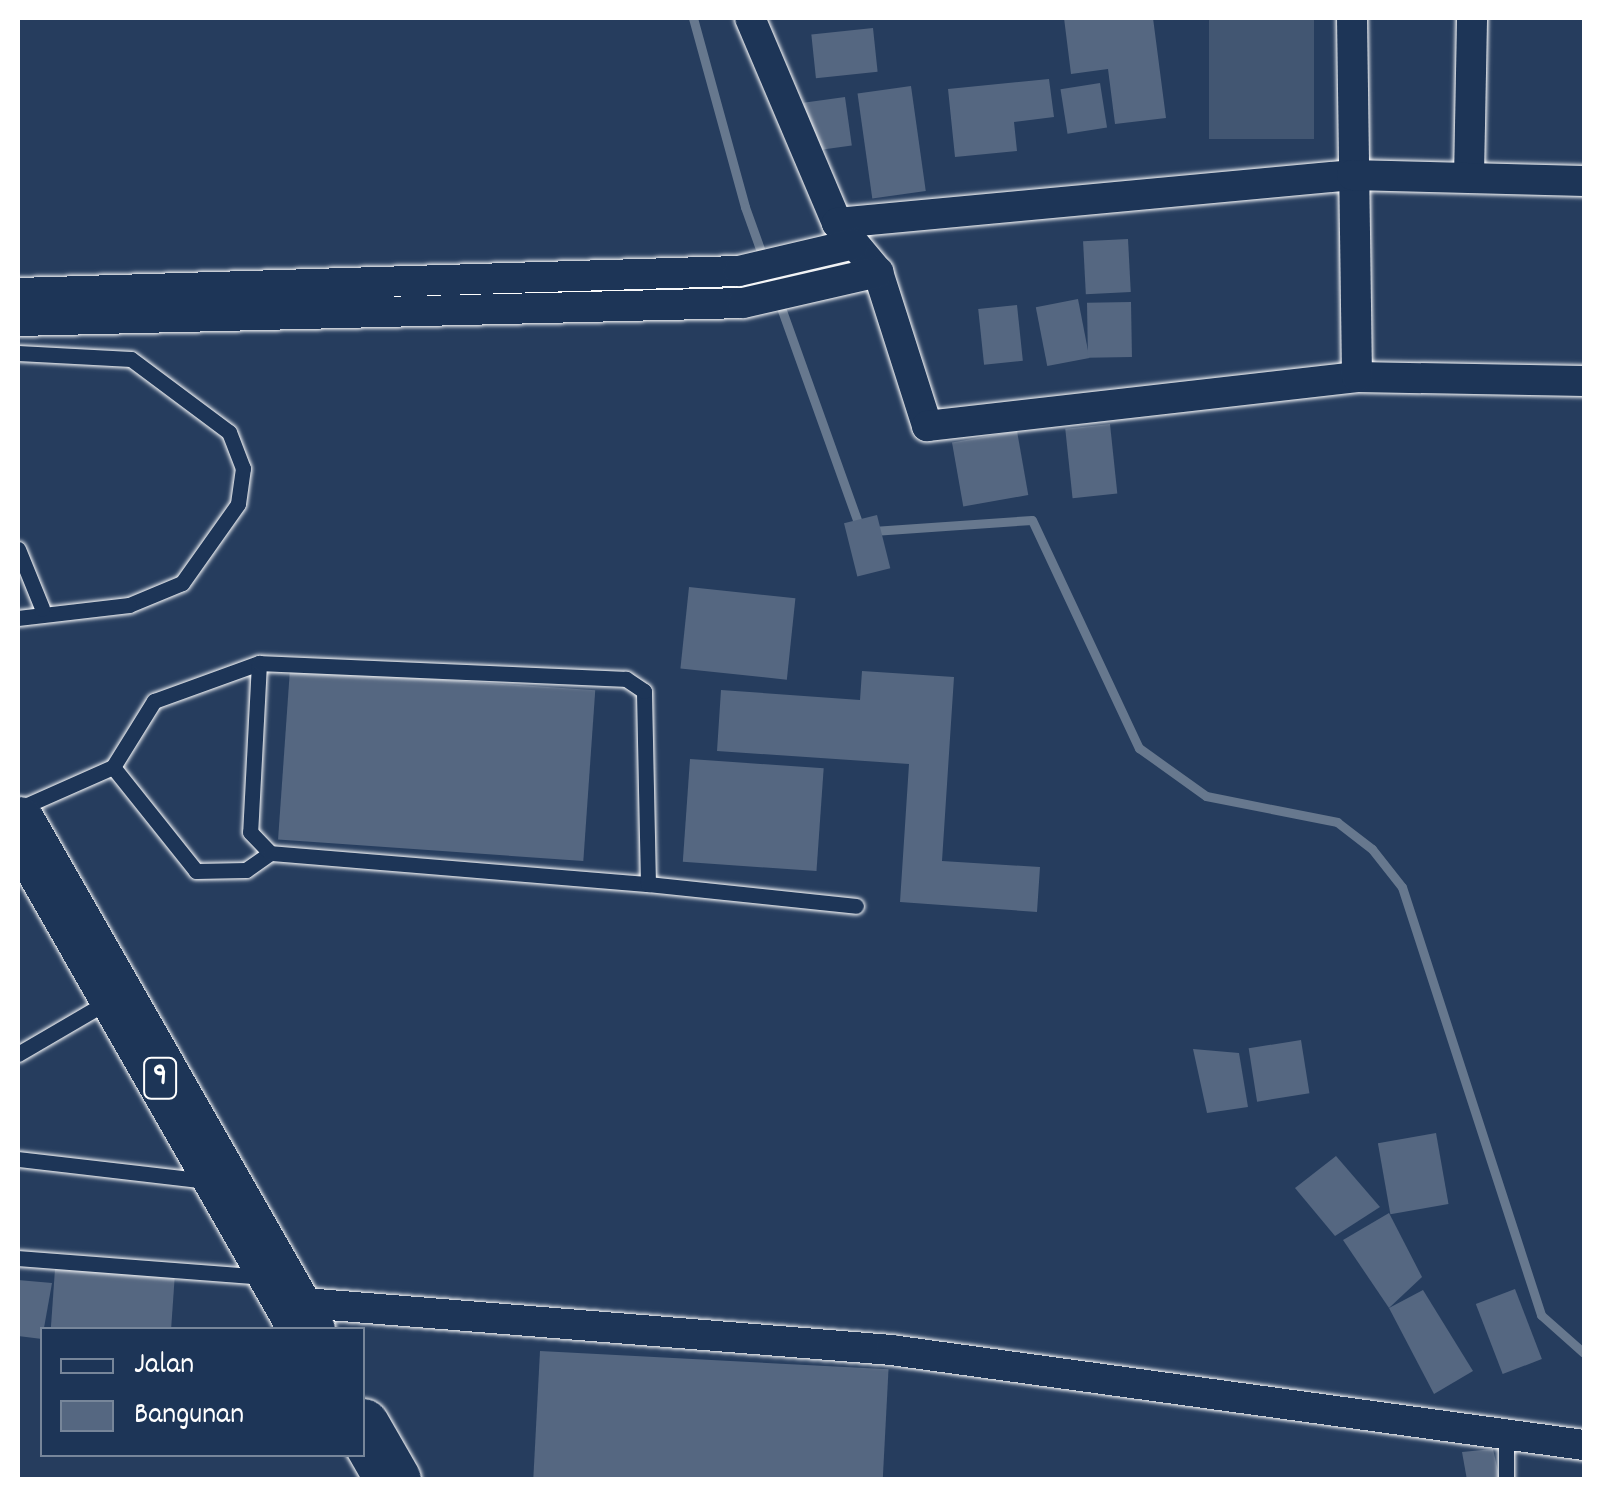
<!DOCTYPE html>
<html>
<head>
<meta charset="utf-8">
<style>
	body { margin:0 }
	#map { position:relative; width:1602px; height:1497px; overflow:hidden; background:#263d5e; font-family:Dekko,sans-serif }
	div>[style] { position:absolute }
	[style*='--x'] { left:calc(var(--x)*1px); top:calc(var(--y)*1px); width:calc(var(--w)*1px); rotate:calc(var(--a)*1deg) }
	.green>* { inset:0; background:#425672; transform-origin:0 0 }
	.stream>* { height:9px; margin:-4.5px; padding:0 4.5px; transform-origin:4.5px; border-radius:4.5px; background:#67788e }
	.building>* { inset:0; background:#556781; transform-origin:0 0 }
	.roads { filter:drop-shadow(0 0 2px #fff) drop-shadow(0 0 2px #fff) }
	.lane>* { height:15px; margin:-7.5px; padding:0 7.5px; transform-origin:7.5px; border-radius:7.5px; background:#1d3557 }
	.street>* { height:30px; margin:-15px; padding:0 15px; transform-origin:15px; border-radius:15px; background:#1d3557 }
	.highway>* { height:55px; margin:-27.5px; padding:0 27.5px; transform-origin:27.5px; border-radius:27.5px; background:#1d3557 }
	span { translate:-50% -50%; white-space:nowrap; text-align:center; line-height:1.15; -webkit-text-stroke:8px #1d3557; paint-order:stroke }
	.shield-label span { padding:2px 8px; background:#1d3557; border:2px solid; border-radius:8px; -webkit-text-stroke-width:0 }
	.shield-label { font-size:30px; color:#fff; font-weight:700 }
	.frame { position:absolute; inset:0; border:20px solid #fff; pointer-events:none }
	.legend { position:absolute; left:40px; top:1327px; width:325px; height:130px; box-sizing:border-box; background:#1d3557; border:2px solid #77869a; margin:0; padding:12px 18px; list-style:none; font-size:30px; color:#fff }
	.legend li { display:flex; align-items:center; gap:20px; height:50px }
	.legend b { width:50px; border:2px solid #77869a }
</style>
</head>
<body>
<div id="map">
	<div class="green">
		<div style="left:1209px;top:18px;width:105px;height:121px"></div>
	</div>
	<div class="stream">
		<div style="--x:693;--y:18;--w:196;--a:74.6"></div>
		<div style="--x:745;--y:207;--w:341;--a:70.3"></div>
		<div style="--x:873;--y:531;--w:159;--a:-4"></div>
		<div style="--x:1032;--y:520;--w:252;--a:64.9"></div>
		<div style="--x:1139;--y:748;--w:82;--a:35.6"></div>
		<div style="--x:1206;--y:796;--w:134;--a:11.2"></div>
		<div style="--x:1337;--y:822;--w:44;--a:37.6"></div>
		<div style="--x:1372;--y:849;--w:48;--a:51.7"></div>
		<div style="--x:1402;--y:887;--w:450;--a:72"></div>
		<div style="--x:1541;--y:1315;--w:57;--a:41.5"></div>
	</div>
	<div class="building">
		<div style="clip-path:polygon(1064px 18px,1153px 18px,1166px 118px,1115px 124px,1108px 69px,1071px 74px)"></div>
		<div style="left:873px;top:28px;width:44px;height:62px;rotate:84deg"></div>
		<div style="clip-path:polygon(1049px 79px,1054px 117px,1014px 122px,1017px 151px,955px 157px,948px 89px)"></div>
		<div style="left:1100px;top:83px;width:45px;height:40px;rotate:81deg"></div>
		<div style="left:911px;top:86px;width:106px;height:54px;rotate:82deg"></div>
		<div style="left:845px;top:97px;width:49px;height:42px;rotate:82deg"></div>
		<div style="left:1128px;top:239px;width:53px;height:45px;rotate:87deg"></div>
		<div style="left:1078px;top:299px;width:60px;height:43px;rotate:79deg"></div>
		<div style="left:1131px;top:302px;width:55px;height:44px;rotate:89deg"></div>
		<div style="left:1017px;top:305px;width:56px;height:39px;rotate:84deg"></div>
		<div style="left:1110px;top:424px;width:70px;height:45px;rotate:84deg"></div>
		<div style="left:1017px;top:431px;width:65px;height:66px;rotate:80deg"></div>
		<div style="left:877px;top:515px;width:55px;height:34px;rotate:76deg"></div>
		<div style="left:689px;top:587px;width:107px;height:82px;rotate:6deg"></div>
		<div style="left:290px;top:669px;width:306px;height:171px;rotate:4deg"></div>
		<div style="clip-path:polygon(862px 671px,954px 677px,942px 861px,1040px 867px,1037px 912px,900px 902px,909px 764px,717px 751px,721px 690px,860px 700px)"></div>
		<div style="left:690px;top:759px;width:134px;height:103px;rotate:4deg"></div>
		<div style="left:1301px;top:1040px;width:54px;height:53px;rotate:81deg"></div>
		<div style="clip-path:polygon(1193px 1049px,1239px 1053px,1248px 1107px,1207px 1113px)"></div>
		<div style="left:1436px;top:1133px;width:72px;height:59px;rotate:80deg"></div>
		<div style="clip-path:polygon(1336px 1156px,1380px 1207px,1335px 1236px,1295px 1188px)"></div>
		<div style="clip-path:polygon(1389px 1213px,1422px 1277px,1389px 1308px,1343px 1240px)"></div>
		<div style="left:55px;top:1269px;width:120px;height:61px;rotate:4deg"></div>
		<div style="clip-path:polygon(18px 1280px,52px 1283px,42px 1339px,18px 1336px)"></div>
		<div style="left:1515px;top:1289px;width:75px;height:42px;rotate:69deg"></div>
		<div style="clip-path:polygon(1423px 1290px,1473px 1371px,1434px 1394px,1389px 1308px)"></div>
		<div style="left:540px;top:1351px;width:349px;height:129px;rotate:3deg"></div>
		<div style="clip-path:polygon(1493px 1449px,1500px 1480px,1467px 1480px,1462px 1452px)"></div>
	</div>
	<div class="roads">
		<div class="lane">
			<div style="--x:18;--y:353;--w:113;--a:3"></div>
			<div style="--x:131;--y:359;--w:122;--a:36.7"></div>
			<div style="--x:229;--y:432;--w:39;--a:69"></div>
			<div style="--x:243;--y:468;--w:36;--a:98"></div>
			<div style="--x:238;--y:504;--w:97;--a:125.3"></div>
			<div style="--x:182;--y:583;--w:57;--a:157.5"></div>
			<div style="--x:129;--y:605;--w:112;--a:173.3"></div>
			<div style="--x:18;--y:549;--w:64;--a:67.9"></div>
			<div style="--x:113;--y:767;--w:133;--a:51.4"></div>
			<div style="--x:196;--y:871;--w:50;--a:-1.1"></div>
			<div style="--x:246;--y:870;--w:29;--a:-35"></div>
			<div style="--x:18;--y:809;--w:104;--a:-23.9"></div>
			<div style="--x:113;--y:767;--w:78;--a:-58.2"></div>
			<div style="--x:154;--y:701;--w:112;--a:-19.9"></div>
			<div style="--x:259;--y:663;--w:169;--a:93"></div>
			<div style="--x:250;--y:832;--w:29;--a:46"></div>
			<div style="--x:270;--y:853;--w:379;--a:4.7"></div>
			<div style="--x:648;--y:884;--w:193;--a:-91.2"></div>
			<div style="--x:644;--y:691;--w:22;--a:-146"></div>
			<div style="--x:626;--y:679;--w:367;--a:-177.5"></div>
			<div style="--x:648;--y:884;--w:209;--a:6"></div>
			<div style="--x:18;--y:1054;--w:103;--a:-30.3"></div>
			<div style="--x:18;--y:1159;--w:192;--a:6.6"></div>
			<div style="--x:18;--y:1258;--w:247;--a:4.4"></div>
			<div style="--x:1506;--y:1437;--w:43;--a:90"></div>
		</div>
		<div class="street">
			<div style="--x:750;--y:18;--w:223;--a:67"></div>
			<div style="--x:837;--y:223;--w:64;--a:50.1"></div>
			<div style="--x:878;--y:272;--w:162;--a:72.3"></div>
			<div style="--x:927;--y:426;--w:433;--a:-6.5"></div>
			<div style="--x:1357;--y:377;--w:227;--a:1"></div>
			<div style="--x:1352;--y:18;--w:359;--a:89.2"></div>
			<div style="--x:1469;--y:177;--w:159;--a:-88.9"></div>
			<div style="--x:837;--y:223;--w:517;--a:-5.32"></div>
			<div style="--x:1352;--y:175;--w:232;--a:1.5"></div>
			<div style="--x:18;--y:293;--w:721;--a:-1.75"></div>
			<div style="--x:739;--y:271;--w:118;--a:-13.2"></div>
			<div style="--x:18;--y:321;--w:725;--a:-1.42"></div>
			<div style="--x:743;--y:303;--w:139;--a:-12.9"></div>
			<div style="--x:292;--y:1302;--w:601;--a:4.58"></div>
			<div style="--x:891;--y:1350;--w:699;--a:7.81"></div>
		</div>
		<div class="highway">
			<div style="--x:18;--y:824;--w:583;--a:60.27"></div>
			<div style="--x:362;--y:1426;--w:62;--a:60.1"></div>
		</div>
	</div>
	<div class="shield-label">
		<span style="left:160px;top:1078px">9</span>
	</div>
	<div class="frame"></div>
	<ul class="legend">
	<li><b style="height:12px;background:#1d3557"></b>Jalan</li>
	<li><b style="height:28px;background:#556781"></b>Bangunan</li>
	</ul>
</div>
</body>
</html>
